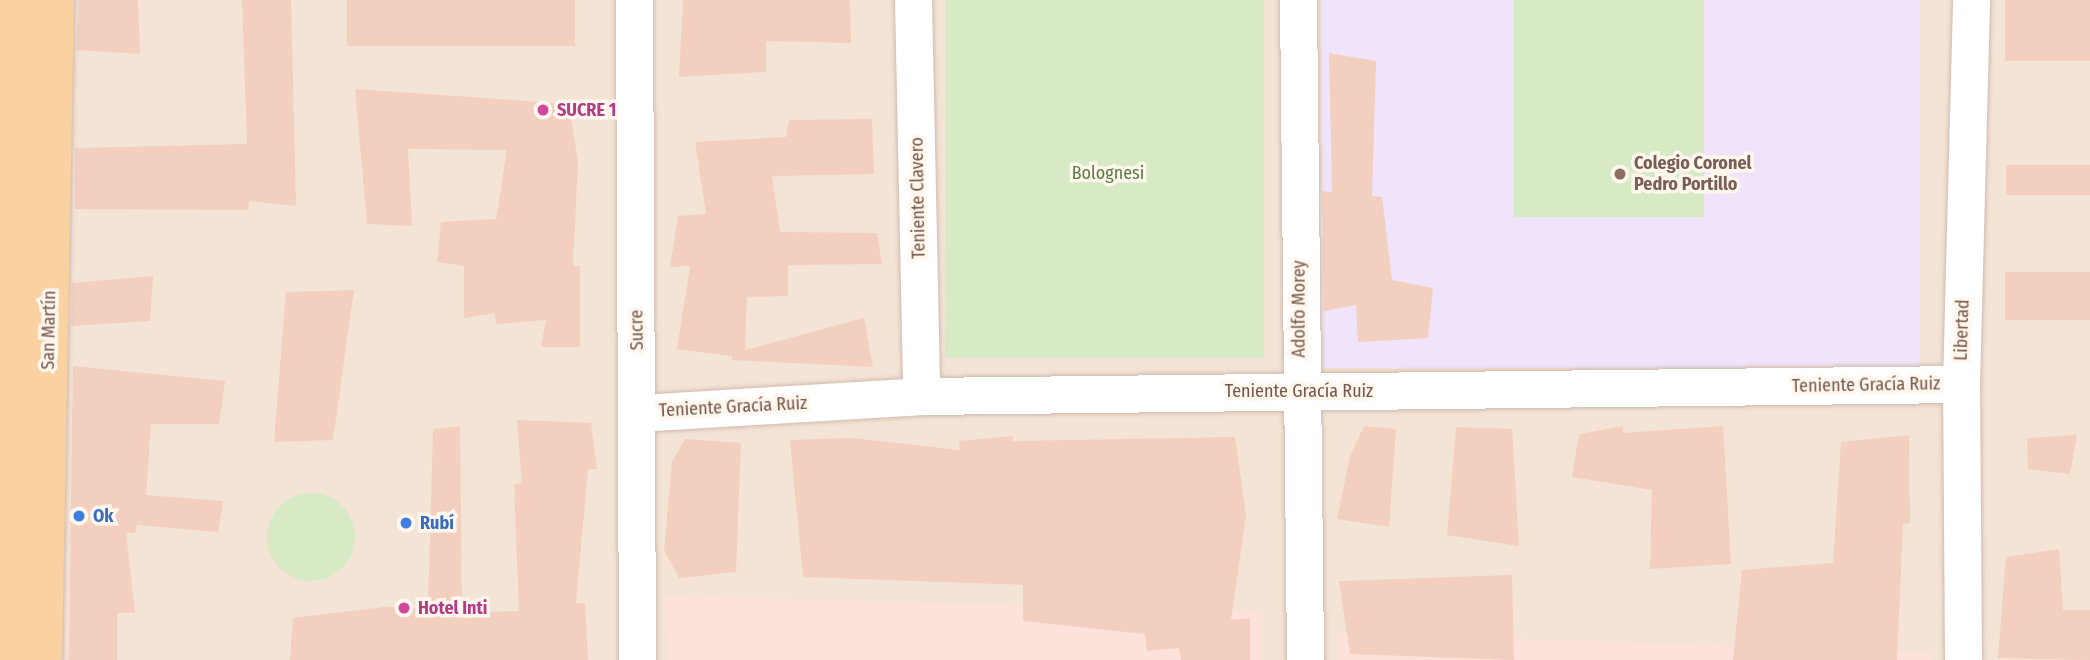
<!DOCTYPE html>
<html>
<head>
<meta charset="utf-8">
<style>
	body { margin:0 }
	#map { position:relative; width:2090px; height:660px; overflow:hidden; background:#fcf2e7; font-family:"Fira Sans Condensed",sans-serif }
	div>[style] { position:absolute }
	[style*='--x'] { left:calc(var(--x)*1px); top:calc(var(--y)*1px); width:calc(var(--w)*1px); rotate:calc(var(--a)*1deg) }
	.residential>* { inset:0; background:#f4e4d6; transform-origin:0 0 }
	.commercial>* { inset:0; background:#fce2db }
	.education>* { inset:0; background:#efe4f9; transform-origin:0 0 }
	.green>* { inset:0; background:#d7eac5; transform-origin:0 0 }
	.round { border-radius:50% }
	.building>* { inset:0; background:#f2cfbf; transform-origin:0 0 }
	.roads { filter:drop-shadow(0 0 2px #d0bbaf) drop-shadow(0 0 2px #d0bbaf) }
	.minor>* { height:37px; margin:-18.5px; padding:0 18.5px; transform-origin:18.5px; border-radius:18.5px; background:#fff }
	.major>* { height:38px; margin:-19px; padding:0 19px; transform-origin:19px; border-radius:19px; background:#fad1a1 }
	.dots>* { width:19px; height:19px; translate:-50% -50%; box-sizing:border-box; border:4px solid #fff7ee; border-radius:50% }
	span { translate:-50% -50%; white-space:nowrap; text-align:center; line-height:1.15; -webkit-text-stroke:7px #fff7ee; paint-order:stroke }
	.hotel-label { font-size:18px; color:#b23c85; font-weight:700 }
	.left { translate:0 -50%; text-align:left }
	.education-label { font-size:18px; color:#785e54; font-weight:700 }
	.park-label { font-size:18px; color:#597c43 }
	.street-label { font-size:18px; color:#76574b }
	.shop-label { font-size:18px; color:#366cbe; font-weight:700 }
</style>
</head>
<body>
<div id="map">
	<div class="residential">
		<div style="left:0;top:0;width:2090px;height:660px"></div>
	</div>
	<div class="commercial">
		<div style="clip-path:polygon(664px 596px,1262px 611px,1262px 660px,668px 660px)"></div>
		<div style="clip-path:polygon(1337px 633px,1932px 652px,1932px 660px,1338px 660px)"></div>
	</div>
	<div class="education">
		<div style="left:1321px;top:0;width:598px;height:368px"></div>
	</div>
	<div class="green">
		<div style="left:945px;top:0;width:319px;height:358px"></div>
		<div style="left:1514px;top:0;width:190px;height:217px"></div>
		<div class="round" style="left:267px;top:493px;width:88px;height:88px"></div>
	</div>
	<div class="building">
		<div style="clip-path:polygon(79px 0,138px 0,140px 54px,76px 50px)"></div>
		<div style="clip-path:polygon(242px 0,291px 0,296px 206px,249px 201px,248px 210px,75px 209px,75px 148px,247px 144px)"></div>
		<div style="left:347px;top:0;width:228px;height:46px"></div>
		<div style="clip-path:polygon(683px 0,850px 0,851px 43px,766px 41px,766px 72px,679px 77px)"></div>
		<div style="left:2005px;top:0;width:85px;height:61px"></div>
		<div style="clip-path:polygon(1329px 53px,1376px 61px,1372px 196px,1382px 197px,1392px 280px,1433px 288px,1428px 338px,1358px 342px,1356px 305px,1324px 311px,1322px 191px,1332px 192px)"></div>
		<div style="clip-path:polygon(355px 89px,569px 104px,578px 162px,573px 266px,580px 266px,580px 347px,541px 347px,546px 320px,496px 324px,495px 313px,464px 318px,464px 266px,437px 262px,441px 222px,496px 219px,507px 150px,408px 149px,412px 226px,367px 224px)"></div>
		<div style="clip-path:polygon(872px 119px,874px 174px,772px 176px,780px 232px,877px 233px,882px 264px,788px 265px,788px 296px,747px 297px,745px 350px,864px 318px,873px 367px,732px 360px,732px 356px,677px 349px,690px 266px,670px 267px,678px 216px,706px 214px,695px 142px,786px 137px,789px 120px)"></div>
		<div style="left:2090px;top:165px;width:30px;height:84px;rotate:90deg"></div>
		<div style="left:2090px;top:272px;width:48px;height:85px;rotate:90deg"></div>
		<div style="clip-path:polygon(153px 276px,150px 321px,71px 326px,72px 283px)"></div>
		<div style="clip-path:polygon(354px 290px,333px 440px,274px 442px,286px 292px)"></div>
		<div style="clip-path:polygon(73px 366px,225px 381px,219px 424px,151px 424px,146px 495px,223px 501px,218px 532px,137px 525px,135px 533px,126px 533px,135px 613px,117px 613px,117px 660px,69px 660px)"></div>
		<div style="clip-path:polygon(517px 420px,591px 423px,597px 469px,588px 469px,576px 603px,585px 603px,588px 660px,290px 660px,293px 618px,384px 607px,428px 608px,433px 429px,460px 426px,462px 613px,519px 611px,514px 484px,522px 484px)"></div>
		<div style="clip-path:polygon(1364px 426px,1396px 429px,1389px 527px,1337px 519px,1350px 456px)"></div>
		<div style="clip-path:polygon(1623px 426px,1623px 433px,1723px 426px,1731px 564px,1650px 569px,1652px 490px,1572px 477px,1579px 434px)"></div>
		<div style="clip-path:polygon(1456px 427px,1512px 429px,1519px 546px,1447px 535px)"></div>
		<div style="clip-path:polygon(1909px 435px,1910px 523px,1903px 524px,1897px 660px,1733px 660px,1742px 570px,1833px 563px,1841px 442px)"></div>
		<div style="clip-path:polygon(2077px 435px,2070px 474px,2028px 469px,2027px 438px)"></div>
		<div style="clip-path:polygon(1013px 436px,1013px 441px,1235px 437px,1246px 516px,1231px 620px,1250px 618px,1250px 660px,1181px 660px,1179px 648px,1147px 651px,1145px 634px,1023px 621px,1023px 585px,803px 577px,790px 440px,852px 438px,960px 450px,959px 441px)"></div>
		<div style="clip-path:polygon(685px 439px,741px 443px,736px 572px,679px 578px,664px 550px,672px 462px)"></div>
		<div style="clip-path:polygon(2059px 549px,2063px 610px,2090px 610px,2090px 660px,1998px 658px,2006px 557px)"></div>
		<div style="clip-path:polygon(1512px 575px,1514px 660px,1350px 654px,1339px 581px)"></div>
	</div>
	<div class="roads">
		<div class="minor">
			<div style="--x:634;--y:0;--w:660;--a:89.74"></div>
			<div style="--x:913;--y:0;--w:396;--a:88.8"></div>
			<div style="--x:1298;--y:0;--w:660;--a:89.39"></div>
			<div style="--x:638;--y:413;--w:284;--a:-3.4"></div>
			<div style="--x:921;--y:396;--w:1040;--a:-0.66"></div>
			<div style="--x:1963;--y:660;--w:276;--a:-90.4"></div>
			<div style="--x:1961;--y:384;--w:384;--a:-88.5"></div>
		</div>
		<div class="major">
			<div style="--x:7;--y:660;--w:660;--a:-89.05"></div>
			<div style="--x:43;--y:660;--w:660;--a:-88.96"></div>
		</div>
	</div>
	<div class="dots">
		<div style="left:543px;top:110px;background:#d1479c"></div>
		<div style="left:1620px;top:174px;background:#8d6e63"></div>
		<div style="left:79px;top:516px;background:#3f7fe0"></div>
		<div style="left:406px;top:523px;background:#3f7fe0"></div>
		<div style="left:404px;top:608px;background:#d1479c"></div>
	</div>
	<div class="hotel-label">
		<span class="left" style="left:557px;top:110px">SUCRE 1</span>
		<span class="left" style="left:418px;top:608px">Hotel Inti</span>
	</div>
	<div class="education-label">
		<span class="left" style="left:1634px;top:174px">Colegio Coronel<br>Pedro Portillo</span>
	</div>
	<div class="park-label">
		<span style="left:1108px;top:173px">Bolognesi</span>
	</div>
	<div class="street-label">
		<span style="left:918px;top:198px;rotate:-91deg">Teniente Clavero</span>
		<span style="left:1299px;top:309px;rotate:-90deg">Adolfo Morey</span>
		<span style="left:49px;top:330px;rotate:-89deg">San Martín</span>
		<span style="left:637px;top:330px;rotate:-91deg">Sucre</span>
		<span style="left:1962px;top:330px;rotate:-88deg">Libertad</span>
		<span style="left:1866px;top:385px;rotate:-1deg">Teniente Gracía Ruiz</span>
		<span style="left:1299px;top:391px">Teniente Gracía Ruiz</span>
		<span style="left:733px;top:407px;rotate:-3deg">Teniente Gracía Ruiz</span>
	</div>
	<div class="shop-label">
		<span class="left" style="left:93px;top:516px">Ok</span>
		<span class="left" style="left:420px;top:523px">Rubí</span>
	</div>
</div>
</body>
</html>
